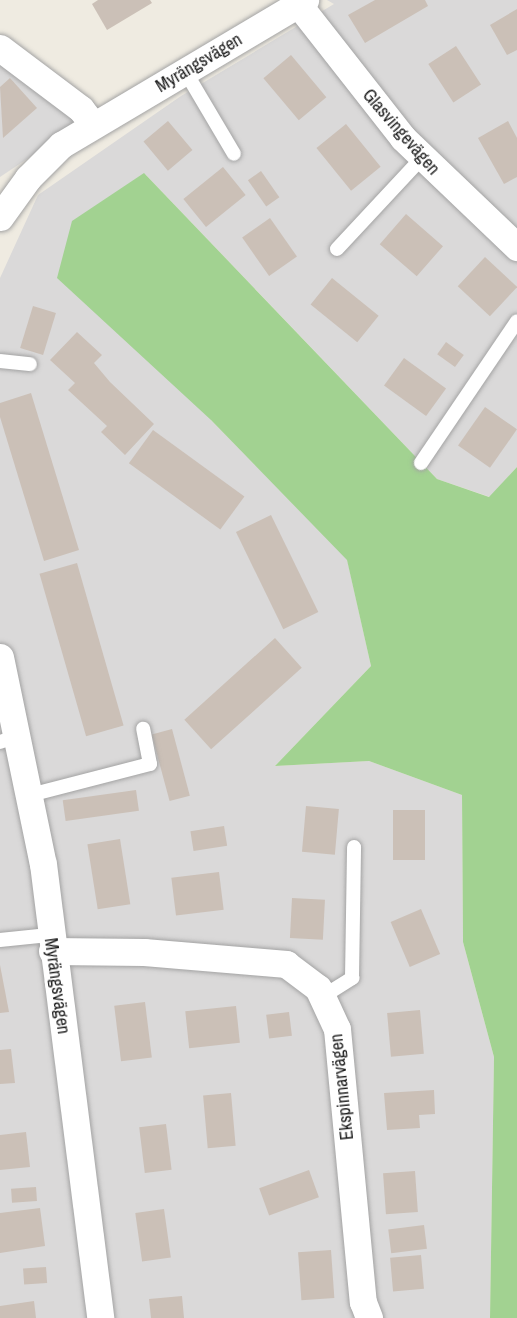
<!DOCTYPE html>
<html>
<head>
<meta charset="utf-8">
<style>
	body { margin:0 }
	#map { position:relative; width:517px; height:1318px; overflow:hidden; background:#efebe1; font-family:"Archivo Narrow",sans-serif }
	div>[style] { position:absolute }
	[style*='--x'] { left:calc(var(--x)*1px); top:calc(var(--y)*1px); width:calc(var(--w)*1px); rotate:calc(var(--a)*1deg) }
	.residential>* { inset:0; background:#dad9d9 }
	.forest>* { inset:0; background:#a2d291 }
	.building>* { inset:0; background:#cbc0b7; transform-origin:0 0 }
	.roads { filter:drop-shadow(0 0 2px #a3a3a3) drop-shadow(0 0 2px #a3a3a3) }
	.service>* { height:14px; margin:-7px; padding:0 7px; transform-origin:7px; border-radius:7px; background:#fff }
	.minor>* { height:27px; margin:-13.5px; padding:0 13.5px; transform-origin:13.5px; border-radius:13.5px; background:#fff }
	span { translate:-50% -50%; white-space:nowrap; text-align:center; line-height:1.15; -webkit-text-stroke:6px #fff; paint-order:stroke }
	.street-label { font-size:18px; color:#1c1c1c }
</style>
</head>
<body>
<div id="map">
	<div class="residential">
		<div style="clip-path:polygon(327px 0,517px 0,517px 467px,490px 497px,437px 479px,145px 174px,211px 420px,347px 559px,371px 666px,275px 766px,369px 761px,462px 795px,463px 942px,494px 1057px,490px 1318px,0 1318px,0 278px,38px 195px,181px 96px,334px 4px)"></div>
		<div style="clip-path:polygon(0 60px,84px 121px,0 177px)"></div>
	</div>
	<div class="forest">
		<div style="clip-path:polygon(144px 173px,437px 479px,489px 497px,517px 467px,517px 1318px,490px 1318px,494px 1057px,463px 942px,462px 795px,369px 761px,275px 766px,371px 666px,347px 560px,211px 420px,57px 278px,72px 221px)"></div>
	</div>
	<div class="building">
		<div style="clip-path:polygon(98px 0,150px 0,152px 3px,107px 30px,92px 4px)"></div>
		<div style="clip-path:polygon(375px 0,425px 0,428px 6px,365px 43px,348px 15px)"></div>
		<div style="clip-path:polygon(517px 9px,517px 50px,507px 55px,490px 25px)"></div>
		<div style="left:456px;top:46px;width:46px;height:33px;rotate:57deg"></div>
		<div style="left:291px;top:55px;width:55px;height:36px;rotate:50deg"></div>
		<div style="clip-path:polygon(10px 78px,37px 108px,3px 138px,0 87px)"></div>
		<div style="left:168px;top:121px;width:38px;height:32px;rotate:50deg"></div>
		<div style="clip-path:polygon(508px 121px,517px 138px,517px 177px,504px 184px,478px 138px)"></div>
		<div style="left:346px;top:124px;width:55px;height:38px;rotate:51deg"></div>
		<div style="left:223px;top:167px;width:36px;height:51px;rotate:51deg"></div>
		<div style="left:261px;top:171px;width:32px;height:16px;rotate:55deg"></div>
		<div style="left:406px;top:214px;width:49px;height:40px;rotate:41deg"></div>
		<div style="left:270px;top:218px;width:47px;height:34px;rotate:55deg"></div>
		<div style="left:485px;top:257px;width:44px;height:40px;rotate:43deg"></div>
		<div style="left:332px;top:278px;width:60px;height:34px;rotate:39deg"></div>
		<div style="left:33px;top:306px;width:24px;height:44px;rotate:17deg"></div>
		<div style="clip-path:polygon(77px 332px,102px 355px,94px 363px,110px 382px,154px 424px,125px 455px,101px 432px,107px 426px,68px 390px,75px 383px,50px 360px)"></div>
		<div style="left:446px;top:342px;width:22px;height:15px;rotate:36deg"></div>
		<div style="left:404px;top:358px;width:52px;height:34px;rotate:36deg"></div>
		<div style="clip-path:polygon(31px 393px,79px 550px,44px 561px,0 417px,0 403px)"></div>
		<div style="left:485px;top:407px;width:39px;height:47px;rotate:35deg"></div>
		<div style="left:153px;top:430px;width:113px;height:41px;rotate:36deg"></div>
		<div style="left:271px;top:515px;width:108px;height:39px;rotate:64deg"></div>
		<div style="left:77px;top:563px;width:169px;height:39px;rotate:74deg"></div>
		<div style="left:275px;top:638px;width:40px;height:122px;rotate:48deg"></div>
		<div style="left:172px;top:729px;width:69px;height:21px;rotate:75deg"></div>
		<div style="left:136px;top:790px;width:21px;height:74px;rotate:82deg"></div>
		<div style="left:306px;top:806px;width:33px;height:46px;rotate:5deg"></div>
		<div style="left:393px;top:810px;width:32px;height:50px"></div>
		<div style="left:224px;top:826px;width:20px;height:34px;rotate:81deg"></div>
		<div style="left:120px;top:839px;width:66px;height:33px;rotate:81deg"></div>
		<div style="left:219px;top:872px;width:38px;height:48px;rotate:83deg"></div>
		<div style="left:292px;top:898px;width:33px;height:40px;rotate:3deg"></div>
		<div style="left:421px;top:909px;width:49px;height:33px;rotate:67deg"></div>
		<div style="clip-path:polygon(0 965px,9px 1012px,0 1013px)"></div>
		<div style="left:145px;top:1002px;width:56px;height:31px;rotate:83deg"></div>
		<div style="left:236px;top:1006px;width:37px;height:51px;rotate:84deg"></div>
		<div style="left:420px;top:1010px;width:44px;height:33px;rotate:85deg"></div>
		<div style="left:289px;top:1012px;width:24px;height:23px;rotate:83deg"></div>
		<div style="clip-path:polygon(11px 1049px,15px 1083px,0 1084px,0 1050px)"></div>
		<div style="clip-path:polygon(434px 1090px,435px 1114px,419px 1115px,420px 1128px,387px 1130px,384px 1093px)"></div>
		<div style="left:231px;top:1093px;width:53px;height:28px;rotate:85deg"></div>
		<div style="left:166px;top:1124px;width:46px;height:27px;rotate:83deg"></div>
		<div style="clip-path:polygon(26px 1132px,30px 1167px,0 1170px,0 1135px)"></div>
		<div style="left:309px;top:1170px;width:29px;height:53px;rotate:70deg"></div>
		<div style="left:415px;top:1171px;width:41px;height:32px;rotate:86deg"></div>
		<div style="left:36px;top:1187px;width:14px;height:25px;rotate:86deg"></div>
		<div style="clip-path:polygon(40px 1208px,45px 1246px,0 1253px,0 1213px)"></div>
		<div style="left:164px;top:1209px;width:49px;height:29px;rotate:82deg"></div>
		<div style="left:424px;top:1225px;width:24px;height:36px;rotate:83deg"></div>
		<div style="left:331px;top:1250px;width:48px;height:33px;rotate:86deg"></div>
		<div style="left:421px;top:1255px;width:34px;height:31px;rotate:85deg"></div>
		<div style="left:46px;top:1267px;width:16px;height:23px;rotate:86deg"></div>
		<div style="clip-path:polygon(182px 1296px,184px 1318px,151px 1318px,149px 1299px)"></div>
		<div style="clip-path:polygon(34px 1301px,36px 1318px,0 1318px,0 1306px)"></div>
	</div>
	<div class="roads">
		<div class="service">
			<div style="--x:185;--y:71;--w:96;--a:59.4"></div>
			<div style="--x:337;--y:249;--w:125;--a:-47"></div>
			<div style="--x:0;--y:361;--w:30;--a:6"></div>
			<div style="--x:421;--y:463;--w:171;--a:-55.9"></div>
			<div style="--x:0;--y:742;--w:18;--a:-19"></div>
			<div style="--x:30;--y:795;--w:124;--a:-14.5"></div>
			<div style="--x:150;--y:764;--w:36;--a:-101"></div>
			<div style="--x:0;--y:940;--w:49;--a:-5.8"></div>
			<div style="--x:322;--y:997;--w:36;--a:-32"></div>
			<div style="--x:352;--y:978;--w:131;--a:-89.1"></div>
		</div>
		<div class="minor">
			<div style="--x:298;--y:4;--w:170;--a:51.9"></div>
			<div style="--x:403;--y:138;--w:158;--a:43.7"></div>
			<div style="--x:0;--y:48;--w:101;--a:37"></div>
			<div style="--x:81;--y:109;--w:20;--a:53"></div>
			<div style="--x:0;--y:217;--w:48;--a:-54.3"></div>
			<div style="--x:28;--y:178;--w:47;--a:-45"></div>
			<div style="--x:61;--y:145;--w:284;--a:-30.7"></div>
			<div style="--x:0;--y:657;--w:211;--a:78.3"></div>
			<div style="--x:43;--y:864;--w:458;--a:82.8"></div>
			<div style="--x:52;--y:951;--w:92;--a:0.6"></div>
			<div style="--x:144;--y:952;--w:143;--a:4.8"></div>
			<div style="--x:286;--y:964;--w:40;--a:37"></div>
			<div style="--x:318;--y:988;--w:45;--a:65.1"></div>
			<div style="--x:337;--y:1029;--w:274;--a:84.6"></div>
			<div style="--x:363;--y:1302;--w:17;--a:69"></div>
		</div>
	</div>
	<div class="street-label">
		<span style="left:199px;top:63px;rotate:-31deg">Myrängsvägen</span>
		<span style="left:401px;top:132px;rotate:49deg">Glasvingevägen</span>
		<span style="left:57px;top:986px;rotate:82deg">Myrängsvägen</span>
		<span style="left:342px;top:1087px;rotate:-96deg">Ekspinnarvägen</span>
	</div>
</div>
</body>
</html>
